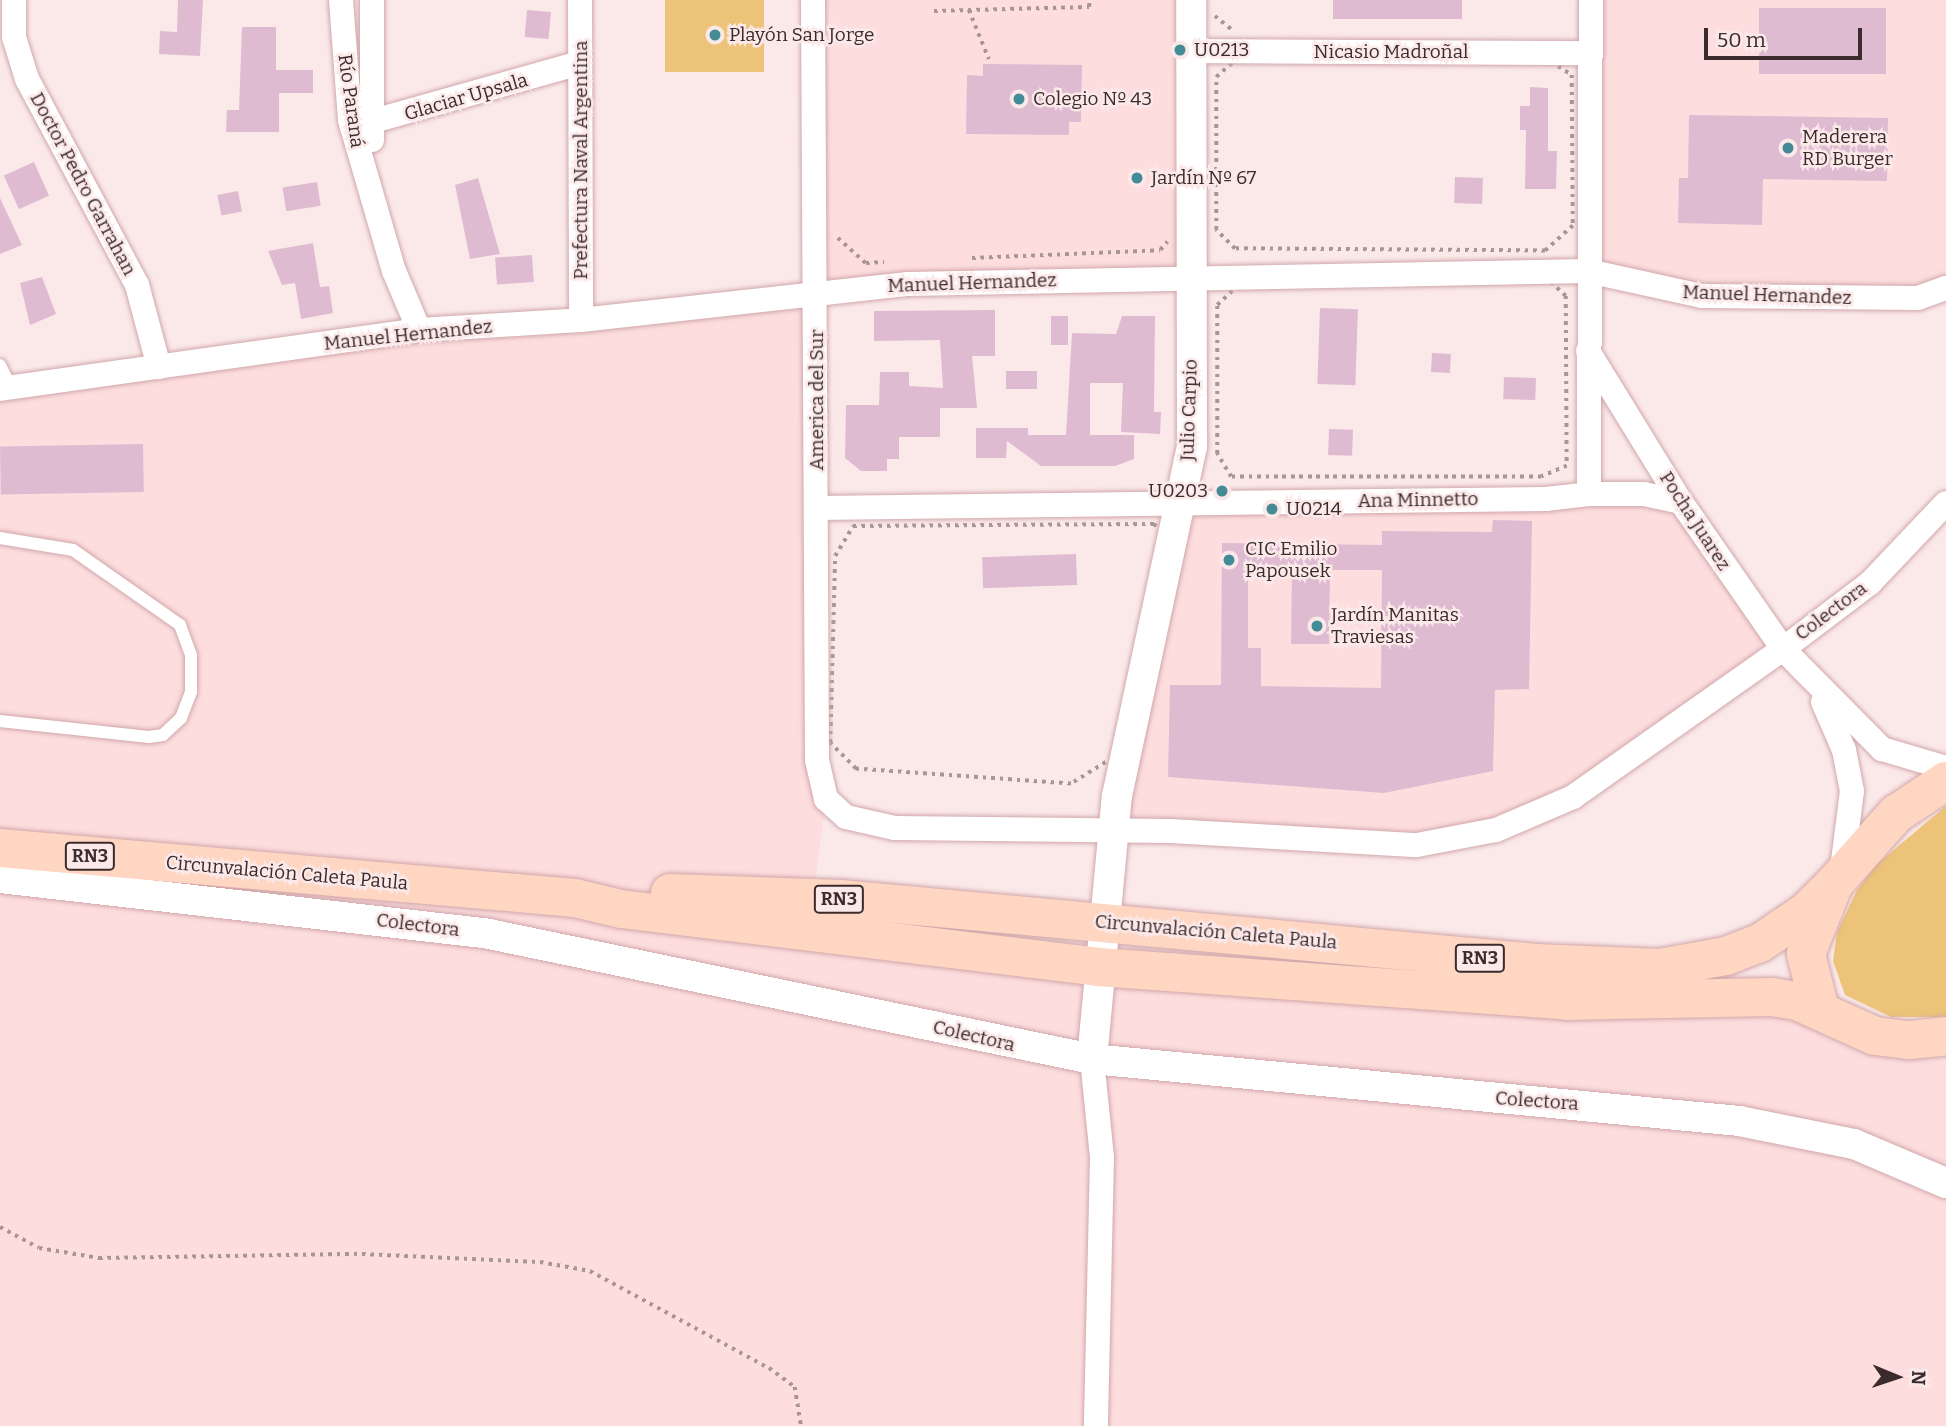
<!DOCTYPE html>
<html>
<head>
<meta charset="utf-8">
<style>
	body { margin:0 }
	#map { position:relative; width:1946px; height:1426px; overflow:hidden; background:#fbe9ea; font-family:Bitter,serif }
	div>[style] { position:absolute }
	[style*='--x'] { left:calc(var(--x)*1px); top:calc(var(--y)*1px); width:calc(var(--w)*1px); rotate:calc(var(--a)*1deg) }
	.built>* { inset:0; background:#fdddde }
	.green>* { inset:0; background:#edc379; transform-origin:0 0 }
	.building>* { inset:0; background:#dfbbd1; transform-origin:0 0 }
	.path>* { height:3.5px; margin-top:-1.75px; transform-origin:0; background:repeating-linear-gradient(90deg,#a89697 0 3.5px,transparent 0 8.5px) }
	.roads { filter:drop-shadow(0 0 2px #d1a7aa) drop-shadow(0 0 2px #d1a7aa) }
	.service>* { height:12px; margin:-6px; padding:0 6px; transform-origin:6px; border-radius:6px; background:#fff }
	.minor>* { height:24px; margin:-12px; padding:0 12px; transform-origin:12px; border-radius:12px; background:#fff }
	.tertiary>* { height:30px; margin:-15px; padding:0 15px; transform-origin:15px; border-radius:15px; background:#fff }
	.trunk>* { height:38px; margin:-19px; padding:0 19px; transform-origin:19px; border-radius:19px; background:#fed6c2 }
	.dots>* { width:19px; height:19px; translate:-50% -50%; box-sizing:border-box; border:4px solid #fbe9ea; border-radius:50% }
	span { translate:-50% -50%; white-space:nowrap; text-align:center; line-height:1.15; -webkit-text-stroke:5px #fbe9ea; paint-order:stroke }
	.shield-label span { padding:2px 5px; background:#fbe9ea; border:2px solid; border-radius:5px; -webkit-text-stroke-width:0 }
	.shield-label { font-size:18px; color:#3c2b2c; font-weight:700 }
	.poi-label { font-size:19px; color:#3c2b2c }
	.left { translate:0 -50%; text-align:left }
	.right { translate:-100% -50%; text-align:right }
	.street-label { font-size:19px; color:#3c2b2c }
	.north { position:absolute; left:1862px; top:1342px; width:70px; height:70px; -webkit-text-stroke:5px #fbe9ea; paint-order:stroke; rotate:92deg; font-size:19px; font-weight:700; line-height:28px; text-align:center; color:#3c2b2c }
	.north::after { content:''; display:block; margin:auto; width:24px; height:32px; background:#3c2b2c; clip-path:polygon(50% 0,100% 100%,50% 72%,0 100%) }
	.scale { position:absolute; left:1704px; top:28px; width:158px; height:32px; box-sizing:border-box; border:4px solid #3c2b2c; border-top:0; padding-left:9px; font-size:21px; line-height:24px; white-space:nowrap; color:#3c2b2c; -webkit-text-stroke:5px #fbe9ea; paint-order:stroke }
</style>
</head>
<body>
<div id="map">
	<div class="built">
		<div style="clip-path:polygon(813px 0,1191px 0,1190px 278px,817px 292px,826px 799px,809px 932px,1645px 1002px,1946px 1036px,1946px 1426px,0 1426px,0 389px,816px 291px)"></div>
		<div style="clip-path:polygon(1591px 0,1946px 0,1946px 288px,1702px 296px,1588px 271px)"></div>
		<div style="clip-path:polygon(1681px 502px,1783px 649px,1573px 797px,1449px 840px,1112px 831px,1180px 503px)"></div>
	</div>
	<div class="green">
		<div style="left:665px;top:0;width:99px;height:72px"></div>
		<div style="clip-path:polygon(1946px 806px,1946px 1017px,1891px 1017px,1845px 995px,1833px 961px,1837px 932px,1857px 890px,1877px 864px)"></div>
	</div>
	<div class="building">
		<div style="clip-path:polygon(178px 0,203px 0,200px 56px,159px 54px,160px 31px,177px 32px)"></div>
		<div style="left:1333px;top:0;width:129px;height:19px"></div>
		<div style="left:1886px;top:8px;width:66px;height:127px;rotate:90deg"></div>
		<div style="left:527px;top:10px;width:24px;height:27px;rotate:5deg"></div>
		<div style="clip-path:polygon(242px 27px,276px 27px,276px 70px,313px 70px,313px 93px,279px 93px,279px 132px,226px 132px,227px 110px,239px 110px)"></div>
		<div style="clip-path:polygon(983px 64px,1082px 65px,1081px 122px,1069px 122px,1069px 135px,966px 134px,967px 75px,983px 76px)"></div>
		<div style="clip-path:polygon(1530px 87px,1548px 88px,1548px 151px,1557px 151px,1556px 189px,1525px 189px,1526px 130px,1520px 130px,1520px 106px,1530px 106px)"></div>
		<div style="clip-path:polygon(1689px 115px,1888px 118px,1887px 181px,1763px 179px,1762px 225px,1678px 223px,1679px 178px,1688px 178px)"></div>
		<div style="left:34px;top:162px;width:37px;height:33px;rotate:66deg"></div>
		<div style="left:1455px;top:177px;width:28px;height:26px;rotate:2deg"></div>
		<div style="clip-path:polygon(478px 178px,500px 254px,470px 259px,455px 185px)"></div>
		<div style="left:317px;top:182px;width:24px;height:35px;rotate:81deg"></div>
		<div style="left:238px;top:191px;width:21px;height:21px;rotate:79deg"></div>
		<div style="clip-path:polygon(0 198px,22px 245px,0 254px)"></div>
		<div style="clip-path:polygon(313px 243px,320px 287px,329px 286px,333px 313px,301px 319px,295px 283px,282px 285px,268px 251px)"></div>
		<div style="left:532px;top:255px;width:27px;height:37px;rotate:86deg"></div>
		<div style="clip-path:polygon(42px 277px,56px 314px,30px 325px,20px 283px)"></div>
		<div style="left:1320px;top:308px;width:38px;height:76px;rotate:2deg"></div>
		<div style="clip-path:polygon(995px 310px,995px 356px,972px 356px,977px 408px,940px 408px,940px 437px,899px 437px,899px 459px,887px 459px,887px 471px,861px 471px,845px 458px,846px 405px,879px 405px,880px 372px,909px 372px,909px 386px,943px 388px,940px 340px,874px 341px,874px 311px)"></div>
		<div style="left:1051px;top:316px;width:17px;height:29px"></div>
		<div style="clip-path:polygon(1122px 316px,1155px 316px,1154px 412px,1161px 412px,1160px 434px,1121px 432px,1123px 383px,1090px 383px,1090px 435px,1134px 435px,1134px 459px,1115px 466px,1041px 466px,1007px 441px,1006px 458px,976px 458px,976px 428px,1028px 428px,1028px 435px,1066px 435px,1072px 333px,1116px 334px)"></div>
		<div style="left:1432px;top:353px;width:19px;height:19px;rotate:3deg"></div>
		<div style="left:1037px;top:371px;width:18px;height:31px;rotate:90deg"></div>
		<div style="left:1504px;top:377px;width:32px;height:22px;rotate:2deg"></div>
		<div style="left:1329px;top:429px;width:24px;height:26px;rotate:2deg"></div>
		<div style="left:143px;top:444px;width:48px;height:143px;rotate:89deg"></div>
		<div style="clip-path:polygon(evenodd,1493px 520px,1532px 521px,1529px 689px,1495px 690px,1493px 771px,1384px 793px,1168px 777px,1170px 685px,1221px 685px,1222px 543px,1382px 545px,1382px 531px,1492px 532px,1493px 520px,1248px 569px,1292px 570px,1291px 644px,1329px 644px,1330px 570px,1382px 570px,1381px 688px,1261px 686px,1261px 648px,1248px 648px,1248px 569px)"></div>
		<div style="left:1076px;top:554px;width:31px;height:94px;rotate:88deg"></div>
	</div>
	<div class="path">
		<div style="--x:969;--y:10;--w:53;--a:67.8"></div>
		<div style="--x:934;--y:11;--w:155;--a:-1.5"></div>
		<div style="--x:1089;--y:7;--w:7;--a:-90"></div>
		<div style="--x:1215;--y:16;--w:21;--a:39"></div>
		<div style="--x:1544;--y:57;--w:33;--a:33"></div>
		<div style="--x:1572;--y:75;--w:151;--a:89.6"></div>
		<div style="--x:1573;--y:226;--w:38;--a:138"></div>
		<div style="--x:1545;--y:251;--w:310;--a:-179.6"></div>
		<div style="--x:1235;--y:249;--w:27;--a:-135"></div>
		<div style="--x:1216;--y:230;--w:153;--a:-90"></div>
		<div style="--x:1216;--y:77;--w:23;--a:-41"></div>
		<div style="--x:1233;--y:62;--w:311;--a:-0.9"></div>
		<div style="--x:838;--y:238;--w:38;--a:42"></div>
		<div style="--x:866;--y:263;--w:18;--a:-3"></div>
		<div style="--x:972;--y:258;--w:188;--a:-2.4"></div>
		<div style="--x:1160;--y:250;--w:11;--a:-49"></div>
		<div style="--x:1551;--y:282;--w:21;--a:43"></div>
		<div style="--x:1566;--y:296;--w:170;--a:89.7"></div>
		<div style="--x:1567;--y:466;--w:28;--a:157"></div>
		<div style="--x:1541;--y:477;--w:310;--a:180"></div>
		<div style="--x:1231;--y:477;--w:27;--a:-121"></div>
		<div style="--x:1217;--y:454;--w:149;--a:-90"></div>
		<div style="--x:1217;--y:305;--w:25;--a:-43"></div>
		<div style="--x:1235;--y:288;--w:316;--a:-1.1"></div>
		<div style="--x:1154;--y:524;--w:13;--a:42"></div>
		<div style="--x:1164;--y:533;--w:231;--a:102.8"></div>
		<div style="--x:1113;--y:758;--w:49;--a:148.2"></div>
		<div style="--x:1071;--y:784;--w:216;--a:-176"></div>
		<div style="--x:856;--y:769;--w:37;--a:-135"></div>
		<div style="--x:830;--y:743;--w:187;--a:-88.5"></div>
		<div style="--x:835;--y:556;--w:35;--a:-59"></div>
		<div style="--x:853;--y:526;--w:301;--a:-0.4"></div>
		<div style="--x:0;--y:1227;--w:44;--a:28.3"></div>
		<div style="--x:39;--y:1248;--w:61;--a:9.5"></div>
		<div style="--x:99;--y:1258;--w:263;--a:-0.9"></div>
		<div style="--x:362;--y:1254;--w:178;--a:2.6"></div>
		<div style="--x:540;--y:1262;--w:51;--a:10.2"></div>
		<div style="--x:590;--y:1271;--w:204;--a:28.5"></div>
		<div style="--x:769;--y:1368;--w:32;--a:36"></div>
		<div style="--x:795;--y:1387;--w:39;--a:81"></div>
	</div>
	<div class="roads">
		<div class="service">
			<div style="--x:0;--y:365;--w:25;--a:64"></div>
			<div style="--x:0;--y:538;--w:74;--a:9.3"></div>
			<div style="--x:73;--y:550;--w:131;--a:35"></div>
			<div style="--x:180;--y:625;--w:32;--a:70"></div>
			<div style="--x:191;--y:655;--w:37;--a:90"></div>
			<div style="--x:191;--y:692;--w:28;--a:111"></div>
			<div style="--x:181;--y:718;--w:25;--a:137"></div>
			<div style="--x:163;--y:735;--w:14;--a:172"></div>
			<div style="--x:149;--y:737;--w:150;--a:-173.9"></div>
		</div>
		<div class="minor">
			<div style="--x:14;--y:0;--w:37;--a:90"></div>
			<div style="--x:14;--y:37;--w:44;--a:72.8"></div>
			<div style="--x:27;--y:79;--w:234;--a:61.9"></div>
			<div style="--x:137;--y:285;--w:85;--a:75"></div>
			<div style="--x:341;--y:0;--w:120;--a:85.7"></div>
			<div style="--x:350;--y:120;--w:157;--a:73.8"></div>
			<div style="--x:394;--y:271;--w:64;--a:67"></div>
			<div style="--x:372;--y:0;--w:140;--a:90"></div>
			<div style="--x:580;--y:0;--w:320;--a:89.8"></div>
			<div style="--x:813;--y:0;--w:760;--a:89.7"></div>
			<div style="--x:817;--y:760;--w:40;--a:77"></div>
			<div style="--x:826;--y:799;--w:27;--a:42"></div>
			<div style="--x:846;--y:817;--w:50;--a:12.7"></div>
			<div style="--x:895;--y:828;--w:276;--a:0.6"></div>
			<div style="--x:1171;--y:831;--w:246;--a:3.3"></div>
			<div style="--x:1417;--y:845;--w:80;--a:-10.8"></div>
			<div style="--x:1496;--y:830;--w:84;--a:-23.2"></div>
			<div style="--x:1573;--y:797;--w:257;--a:-35.2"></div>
			<div style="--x:1783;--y:649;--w:109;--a:-37.2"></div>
			<div style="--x:1870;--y:583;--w:110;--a:-46.5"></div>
			<div style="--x:1191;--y:51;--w:400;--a:0.3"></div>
			<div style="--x:352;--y:127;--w:237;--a:-15.7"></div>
			<div style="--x:1588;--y:351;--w:177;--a:58.4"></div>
			<div style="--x:1681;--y:502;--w:179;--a:55.2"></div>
			<div style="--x:1783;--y:649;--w:141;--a:45.3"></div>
			<div style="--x:1882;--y:749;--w:67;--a:16.5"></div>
			<div style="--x:0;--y:389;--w:423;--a:-8"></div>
			<div style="--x:419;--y:330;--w:162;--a:-3.5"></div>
			<div style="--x:581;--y:320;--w:329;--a:-6.3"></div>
			<div style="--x:908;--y:284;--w:680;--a:-1.1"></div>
			<div style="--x:1588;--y:271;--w:117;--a:12.4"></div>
			<div style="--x:1702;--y:296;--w:216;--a:0.5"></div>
			<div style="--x:1918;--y:298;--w:30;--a:-20"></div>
			<div style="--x:1589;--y:494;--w:494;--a:-89.8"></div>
			<div style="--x:818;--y:508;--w:728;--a:-0.71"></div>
			<div style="--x:1546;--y:499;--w:43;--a:-6.6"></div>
			<div style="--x:1589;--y:494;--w:55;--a:0"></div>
			<div style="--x:1644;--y:494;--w:38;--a:12"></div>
			<div style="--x:1823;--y:702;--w:52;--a:66.4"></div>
			<div style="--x:1844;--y:750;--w:42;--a:79"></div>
			<div style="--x:1852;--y:791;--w:79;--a:97.3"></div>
			<div style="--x:1092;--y:1059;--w:99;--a:84.2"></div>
			<div style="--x:1102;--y:1157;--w:269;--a:91.3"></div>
		</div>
		<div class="tertiary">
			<div style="--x:0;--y:878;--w:492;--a:6.5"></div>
			<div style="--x:489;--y:934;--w:616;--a:11.71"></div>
			<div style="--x:1092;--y:1059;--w:650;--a:5.47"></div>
			<div style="--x:1739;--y:1121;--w:117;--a:11.3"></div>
			<div style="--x:1854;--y:1144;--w:100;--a:23"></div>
			<div style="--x:1092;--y:1059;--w:264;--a:-84.6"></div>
			<div style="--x:1117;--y:796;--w:357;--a:-77.9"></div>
			<div style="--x:1192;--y:447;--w:447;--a:-90.1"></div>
		</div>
		<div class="trunk">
			<div style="--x:0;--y:848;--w:577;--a:4.97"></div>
			<div style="--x:575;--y:898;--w:47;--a:13.4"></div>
			<div style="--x:621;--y:909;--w:481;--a:6.9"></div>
			<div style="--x:1098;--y:967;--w:470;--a:4.1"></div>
			<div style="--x:1567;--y:1001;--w:205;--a:-1.1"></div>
			<div style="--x:1772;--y:997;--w:25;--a:9"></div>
			<div style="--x:1797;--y:1001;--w:85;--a:24.2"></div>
			<div style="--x:1875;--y:1036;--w:35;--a:7"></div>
			<div style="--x:1910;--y:1040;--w:36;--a:-6"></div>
			<div style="--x:670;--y:893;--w:171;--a:2"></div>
			<div style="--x:841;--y:899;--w:698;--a:5.26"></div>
			<div style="--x:1536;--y:963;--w:124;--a:2.3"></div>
			<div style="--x:1660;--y:968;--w:67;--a:-10.3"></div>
			<div style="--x:1726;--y:956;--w:36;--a:-21"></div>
			<div style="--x:1760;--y:943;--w:55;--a:-34"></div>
			<div style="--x:1806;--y:912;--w:40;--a:-45"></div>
			<div style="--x:1820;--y:1010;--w:58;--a:-104"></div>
			<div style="--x:1806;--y:954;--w:75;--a:-68.2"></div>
			<div style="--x:1834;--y:884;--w:94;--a:-48.5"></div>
			<div style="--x:1896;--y:814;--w:60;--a:-33.4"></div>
		</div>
	</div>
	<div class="dots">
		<div style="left:715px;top:35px;background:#458b95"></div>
		<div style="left:1180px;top:50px;background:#458b95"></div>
		<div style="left:1019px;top:99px;background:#458b95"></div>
		<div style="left:1788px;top:148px;background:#458b95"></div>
		<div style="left:1137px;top:178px;background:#458b95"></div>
		<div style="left:1222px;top:491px;background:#458b95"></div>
		<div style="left:1272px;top:509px;background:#458b95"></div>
		<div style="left:1229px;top:560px;background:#458b95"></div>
		<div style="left:1317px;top:626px;background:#458b95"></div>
	</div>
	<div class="shield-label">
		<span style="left:90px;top:856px">RN3</span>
		<span style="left:839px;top:899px">RN3</span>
		<span style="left:1480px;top:958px">RN3</span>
	</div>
	<div class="poi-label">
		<span class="left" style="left:729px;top:35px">Playón San Jorge</span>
		<span class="left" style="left:1194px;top:50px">U0213</span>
		<span class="left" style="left:1033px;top:99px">Colegio Nº 43</span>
		<span class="left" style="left:1802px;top:148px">Maderera<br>RD Burger</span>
		<span class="left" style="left:1151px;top:178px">Jardín Nº 67</span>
		<span class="right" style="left:1208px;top:491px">U0203</span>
		<span class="left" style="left:1286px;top:509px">U0214</span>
		<span class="left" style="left:1245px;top:560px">CIC Emilio<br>Papousek</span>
		<span class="left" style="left:1331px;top:626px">Jardín Manitas<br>Traviesas</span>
	</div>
	<div class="street-label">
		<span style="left:1391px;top:52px">Nicasio Madroñal</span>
		<span style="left:466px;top:97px;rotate:-16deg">Glaciar Upsala</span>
		<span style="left:351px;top:101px;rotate:82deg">Río Paraná</span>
		<span style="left:581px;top:160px;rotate:-90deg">Prefectura Naval Argentina</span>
		<span style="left:83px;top:184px;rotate:62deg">Doctor Pedro Garrahan</span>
		<span style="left:972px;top:283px;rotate:-2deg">Manuel Hernandez</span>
		<span style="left:1767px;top:295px;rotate:2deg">Manuel Hernandez</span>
		<span style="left:408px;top:335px;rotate:-6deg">Manuel Hernandez</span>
		<span style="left:817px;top:400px;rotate:-90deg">America del Sur</span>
		<span style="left:1189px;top:410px;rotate:-88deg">Julio Carpio</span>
		<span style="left:1418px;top:500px;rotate:-1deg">Ana Minnetto</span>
		<span style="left:1695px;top:521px;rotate:57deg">Pocha Juarez</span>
		<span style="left:1831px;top:611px;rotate:-37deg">Colectora</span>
		<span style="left:287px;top:873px;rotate:5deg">Circunvalación Caleta Paula</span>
		<span style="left:418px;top:925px;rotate:7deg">Colectora</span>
		<span style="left:1216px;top:932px;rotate:5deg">Circunvalación Caleta Paula</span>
		<span style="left:974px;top:1036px;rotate:13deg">Colectora</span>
		<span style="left:1537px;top:1101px;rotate:4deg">Colectora</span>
	</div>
	<div class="north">N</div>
	<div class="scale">50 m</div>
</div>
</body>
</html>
